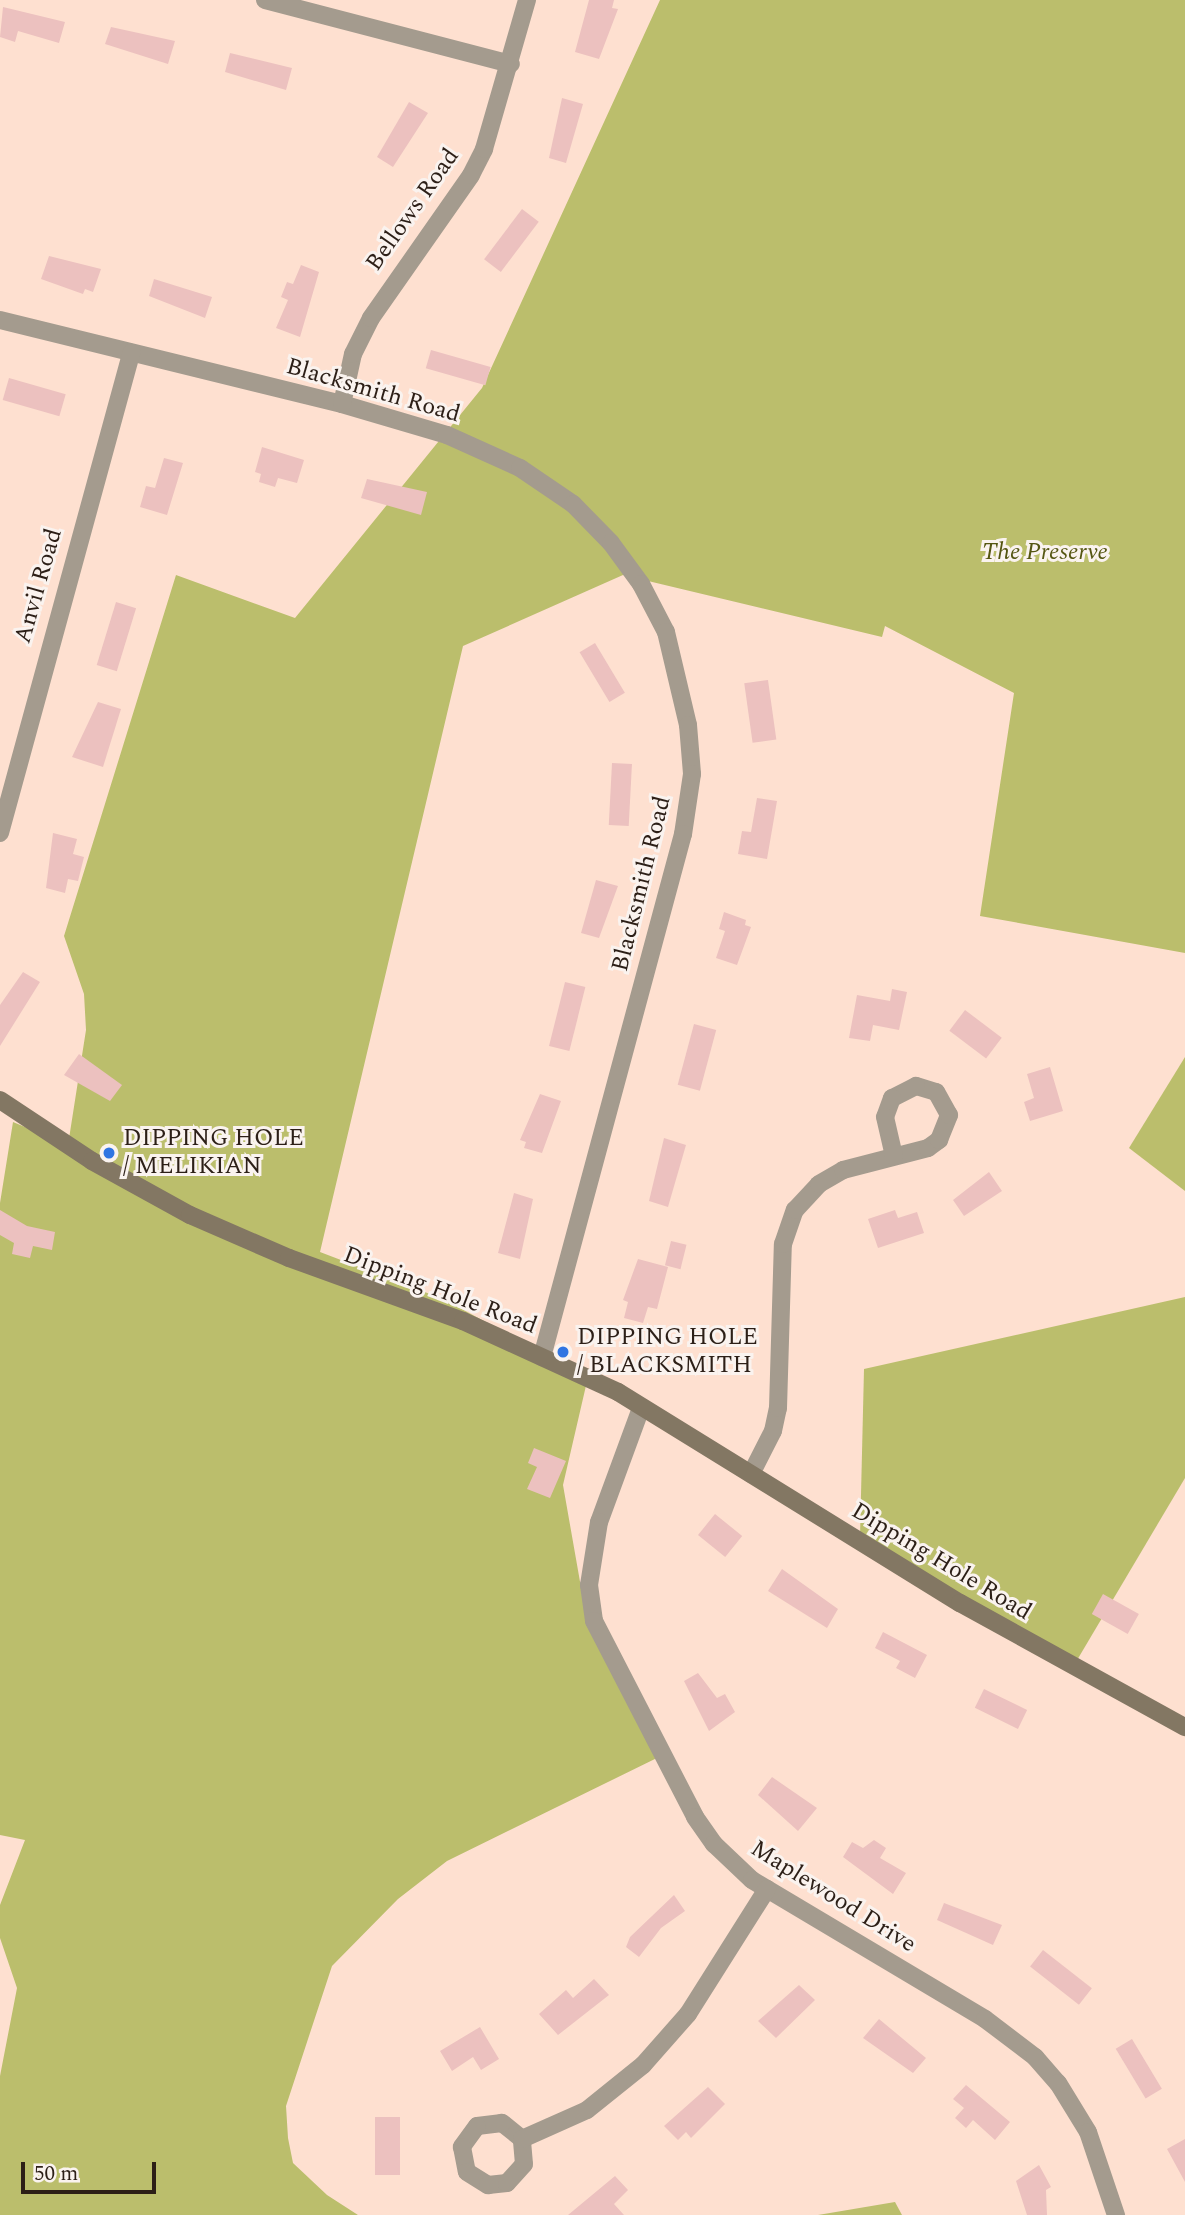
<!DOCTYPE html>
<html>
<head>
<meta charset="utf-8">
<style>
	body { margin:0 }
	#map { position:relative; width:1185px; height:2215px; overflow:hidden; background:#fee0d0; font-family:Spectral,serif }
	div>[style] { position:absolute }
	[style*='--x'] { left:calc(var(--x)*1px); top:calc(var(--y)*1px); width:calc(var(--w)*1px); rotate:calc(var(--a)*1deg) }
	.green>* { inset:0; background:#bbbe6c }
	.building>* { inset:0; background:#ecc1bf; transform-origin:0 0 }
	.street>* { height:18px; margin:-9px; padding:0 9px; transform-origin:9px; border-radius:9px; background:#a49b8e }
	.secondary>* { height:18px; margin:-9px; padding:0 9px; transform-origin:9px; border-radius:9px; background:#837763 }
	.dots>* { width:19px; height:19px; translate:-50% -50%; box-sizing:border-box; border:4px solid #faf3ef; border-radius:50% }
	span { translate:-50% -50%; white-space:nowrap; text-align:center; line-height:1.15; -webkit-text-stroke:6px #faf3ef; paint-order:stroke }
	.street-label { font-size:24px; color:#2c1f17 }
	.park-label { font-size:24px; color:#555612; font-style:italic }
	.poi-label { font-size:24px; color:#2c1f17 }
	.left { translate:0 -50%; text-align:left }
	.scale { position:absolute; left:21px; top:2162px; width:135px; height:32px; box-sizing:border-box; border:4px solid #2c1f17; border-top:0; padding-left:9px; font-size:21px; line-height:24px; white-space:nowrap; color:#2c1f17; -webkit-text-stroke:5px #faf3ef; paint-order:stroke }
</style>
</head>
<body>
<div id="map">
	<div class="green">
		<div style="clip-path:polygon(660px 0,1185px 0,1185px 953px,980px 916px,1014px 693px,885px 626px,882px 637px,623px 575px,463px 646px,320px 1252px,443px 1299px,588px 1377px,563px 1485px,582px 1593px,661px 1756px,447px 1861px,398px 1899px,332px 1966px,286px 2106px,288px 2138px,293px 2163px,327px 2195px,358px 2215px,0 2215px,0 2076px,17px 1988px,0 1938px,0 1905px,25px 1840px,0 1835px,0 1203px,13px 1122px,68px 1145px,86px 1030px,84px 994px,64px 936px,176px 575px,295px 618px,482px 388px)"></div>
		<div style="clip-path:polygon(1185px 1057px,1185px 1191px,1129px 1148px)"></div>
		<div style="clip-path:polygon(1185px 1297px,1185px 1478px,1070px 1672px,860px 1537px,864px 1369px)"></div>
		<div style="clip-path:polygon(895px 2202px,902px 2215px,818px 2215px)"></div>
	</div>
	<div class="building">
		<div style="clip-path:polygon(589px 0,614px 0,612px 8px,618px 9px,599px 59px,575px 52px)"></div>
		<div style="clip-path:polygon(3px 7px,65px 22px,59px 43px,18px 31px,15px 42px,0 37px)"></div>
		<div style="clip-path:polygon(111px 27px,175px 41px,168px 64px,105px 44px)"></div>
		<div style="clip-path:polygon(230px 53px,292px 68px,286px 90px,225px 72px)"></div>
		<div style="clip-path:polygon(562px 98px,583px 104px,566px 163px,549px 158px)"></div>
		<div style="clip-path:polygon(409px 102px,428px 113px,393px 167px,377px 157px)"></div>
		<div style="left:522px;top:209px;width:21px;height:63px;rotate:37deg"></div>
		<div style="clip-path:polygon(49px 256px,101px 269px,93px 292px,85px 289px,83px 294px,41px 279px)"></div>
		<div style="clip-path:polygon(301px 265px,319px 272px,300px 337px,276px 328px,288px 300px,281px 297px,287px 282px,293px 284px)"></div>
		<div style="clip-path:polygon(154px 279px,212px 297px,205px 318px,149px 296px)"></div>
		<div style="left:431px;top:350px;width:62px;height:19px;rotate:16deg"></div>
		<div style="left:9px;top:378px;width:59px;height:23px;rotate:16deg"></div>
		<div style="clip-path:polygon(262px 447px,304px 460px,297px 483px,278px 478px,275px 487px,259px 482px,261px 474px,255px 472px)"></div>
		<div style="clip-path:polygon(164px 458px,183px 463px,167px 515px,140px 507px,146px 486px,155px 488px)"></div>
		<div style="clip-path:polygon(367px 479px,427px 492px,421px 515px,361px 498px)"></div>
		<div style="left:116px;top:602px;width:21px;height:66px;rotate:17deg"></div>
		<div style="left:595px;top:643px;width:58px;height:18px;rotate:59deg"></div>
		<div style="left:768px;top:680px;width:60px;height:24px;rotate:82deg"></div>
		<div style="clip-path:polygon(98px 702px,121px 709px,103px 767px,72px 757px)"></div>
		<div style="left:612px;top:763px;width:20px;height:62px;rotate:3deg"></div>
		<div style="clip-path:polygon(757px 798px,777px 801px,767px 859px,738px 854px,742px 831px,751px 832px)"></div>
		<div style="clip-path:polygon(53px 833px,77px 839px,73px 854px,84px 857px,78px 881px,68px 879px,65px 893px,46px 888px)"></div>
		<div style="clip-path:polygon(596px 880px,618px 886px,599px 938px,581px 933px)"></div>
		<div style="clip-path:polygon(724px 912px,746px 920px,745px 925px,751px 927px,737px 965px,716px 958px,725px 931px,719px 929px)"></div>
		<div style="clip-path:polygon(23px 972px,40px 982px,0 1046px,0 1005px)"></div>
		<div style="left:565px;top:982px;width:21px;height:66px;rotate:14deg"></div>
		<div style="clip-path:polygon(892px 989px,907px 992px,899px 1030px,873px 1025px,870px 1041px,849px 1038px,857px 995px,890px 1001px)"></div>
		<div style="left:965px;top:1010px;width:46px;height:26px;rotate:37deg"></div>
		<div style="left:694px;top:1024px;width:23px;height:63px;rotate:15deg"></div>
		<div style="clip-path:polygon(79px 1054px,122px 1085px,110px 1101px,64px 1075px)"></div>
		<div style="clip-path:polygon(1050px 1067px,1063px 1111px,1030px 1121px,1024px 1102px,1034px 1098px,1027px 1074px)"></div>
		<div style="clip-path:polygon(540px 1094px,561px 1101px,542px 1153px,524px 1148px,526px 1142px,520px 1140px)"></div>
		<div style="clip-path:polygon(664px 1138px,686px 1145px,668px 1207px,649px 1201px)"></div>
		<div style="clip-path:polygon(989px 1172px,1002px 1191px,964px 1216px,953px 1200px)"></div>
		<div style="clip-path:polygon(514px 1193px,533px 1199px,520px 1259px,498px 1253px)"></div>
		<div style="clip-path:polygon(0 1210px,27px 1226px,55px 1232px,52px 1250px,33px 1246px,30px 1258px,12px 1254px,14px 1243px,0 1235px)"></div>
		<div style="clip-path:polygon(895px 1210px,898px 1218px,917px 1212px,924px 1233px,878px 1248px,868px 1219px)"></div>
		<div style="left:671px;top:1241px;width:16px;height:25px;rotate:14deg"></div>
		<div style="clip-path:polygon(638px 1259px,668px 1267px,657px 1309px,648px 1307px,643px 1323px,624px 1318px,628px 1302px,623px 1300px)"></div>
		<div style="clip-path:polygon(534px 1448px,566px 1461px,550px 1498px,527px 1489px,537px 1467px,528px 1463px)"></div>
		<div style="left:715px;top:1514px;width:35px;height:27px;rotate:39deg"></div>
		<div style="clip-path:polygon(782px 1569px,838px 1609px,827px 1628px,768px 1591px)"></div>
		<div style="left:1103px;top:1594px;width:41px;height:23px;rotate:29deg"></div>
		<div style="clip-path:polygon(883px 1632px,927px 1655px,915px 1678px,896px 1668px,900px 1661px,875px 1648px)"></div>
		<div style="clip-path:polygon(698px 1673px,717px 1698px,725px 1694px,735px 1712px,709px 1731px,684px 1681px)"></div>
		<div style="left:984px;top:1689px;width:48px;height:21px;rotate:26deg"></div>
		<div style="clip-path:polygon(772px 1777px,817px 1808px,798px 1831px,758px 1795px)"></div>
		<div style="clip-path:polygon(874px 1840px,886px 1848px,880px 1858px,906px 1873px,893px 1894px,843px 1857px,852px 1842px,863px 1848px)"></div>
		<div style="clip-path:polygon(674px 1895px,685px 1911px,661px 1928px,639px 1957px,626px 1947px,630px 1937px)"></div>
		<div style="clip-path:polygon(944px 1903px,1002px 1925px,993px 1945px,937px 1920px)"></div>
		<div style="left:1043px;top:1950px;width:62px;height:21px;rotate:38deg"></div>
		<div style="clip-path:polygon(594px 1979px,609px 1995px,558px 2035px,539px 2014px,566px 1990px,573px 1998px)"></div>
		<div style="clip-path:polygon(799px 1985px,815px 2000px,776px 2038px,758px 2021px)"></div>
		<div style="clip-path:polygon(879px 2019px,926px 2058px,913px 2073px,863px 2038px)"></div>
		<div style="clip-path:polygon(480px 2027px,499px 2059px,481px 2070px,473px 2057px,452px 2071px,440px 2051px)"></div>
		<div style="left:1132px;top:2039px;width:58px;height:19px;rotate:59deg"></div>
		<div style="clip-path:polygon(966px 2085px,1010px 2122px,995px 2140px,973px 2120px,966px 2128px,955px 2118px,964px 2108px,953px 2099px)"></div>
		<div style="clip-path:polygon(708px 2087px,725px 2104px,691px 2138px,686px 2132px,678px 2140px,664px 2126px)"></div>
		<div style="left:375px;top:2117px;width:25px;height:58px"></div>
		<div style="clip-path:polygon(1185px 2139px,1185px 2182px,1167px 2149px)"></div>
		<div style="clip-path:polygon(1039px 2165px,1051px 2187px,1046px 2190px,1047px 2215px,1027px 2215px,1016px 2181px)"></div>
		<div style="clip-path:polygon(615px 2176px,628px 2190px,614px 2204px,624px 2215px,568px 2215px)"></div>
	</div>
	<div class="street">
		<div style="--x:265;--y:0;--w:254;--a:14.6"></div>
		<div style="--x:0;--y:320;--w:352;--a:13.8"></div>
		<div style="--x:342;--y:404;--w:109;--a:16.4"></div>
		<div style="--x:447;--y:435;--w:80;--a:24.3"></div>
		<div style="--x:520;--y:468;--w:64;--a:34.2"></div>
		<div style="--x:573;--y:504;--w:54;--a:45.7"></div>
		<div style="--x:611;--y:543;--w:51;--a:53.8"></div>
		<div style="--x:641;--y:584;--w:54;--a:62.5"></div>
		<div style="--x:666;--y:632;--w:96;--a:76.7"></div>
		<div style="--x:688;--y:725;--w:49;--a:85.3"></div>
		<div style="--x:692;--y:774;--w:61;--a:98.5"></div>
		<div style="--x:683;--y:834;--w:542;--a:105.09"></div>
		<div style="--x:342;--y:404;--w:51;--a:-77.6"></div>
		<div style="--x:353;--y:354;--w:40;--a:-63.4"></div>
		<div style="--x:371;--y:318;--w:174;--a:-55"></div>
		<div style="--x:471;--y:175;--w:29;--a:-63"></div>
		<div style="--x:484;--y:149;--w:155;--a:-73.9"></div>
		<div style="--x:0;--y:833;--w:498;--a:-74.7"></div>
		<div style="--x:641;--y:1408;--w:121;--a:110.2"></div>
		<div style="--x:599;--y:1522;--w:64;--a:99"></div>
		<div style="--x:589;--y:1585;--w:36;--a:82"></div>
		<div style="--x:594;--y:1621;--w:220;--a:62.7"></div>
		<div style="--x:695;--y:1817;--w:33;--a:55"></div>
		<div style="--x:714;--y:1844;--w:52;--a:43.5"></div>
		<div style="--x:752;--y:1880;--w:271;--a:30.8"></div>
		<div style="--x:985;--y:2019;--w:63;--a:37.2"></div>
		<div style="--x:1035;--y:2057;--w:35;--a:49"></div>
		<div style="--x:1058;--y:2083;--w:57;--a:58.5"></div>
		<div style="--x:1088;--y:2132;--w:88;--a:71.4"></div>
		<div style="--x:751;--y:1474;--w:48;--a:-62.9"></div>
		<div style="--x:773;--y:1431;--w:24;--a:-78"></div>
		<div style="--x:778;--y:1408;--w:164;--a:-88.3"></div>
		<div style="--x:783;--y:1244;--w:36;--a:-71"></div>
		<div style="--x:795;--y:1210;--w:35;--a:-47"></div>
		<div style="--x:819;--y:1184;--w:28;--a:-30"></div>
		<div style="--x:843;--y:1170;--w:88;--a:-14.5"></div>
		<div style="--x:928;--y:1148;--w:14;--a:-36"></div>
		<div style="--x:939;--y:1140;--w:27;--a:-68"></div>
		<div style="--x:949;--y:1115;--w:26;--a:-119"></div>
		<div style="--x:936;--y:1092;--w:21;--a:-163"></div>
		<div style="--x:916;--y:1086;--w:27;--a:153"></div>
		<div style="--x:892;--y:1098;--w:20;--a:110"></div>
		<div style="--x:885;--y:1117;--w:40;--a:77"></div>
		<div style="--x:522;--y:2139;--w:26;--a:-141"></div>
		<div style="--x:502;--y:2123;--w:25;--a:173"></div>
		<div style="--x:477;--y:2126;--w:26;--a:126"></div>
		<div style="--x:462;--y:2147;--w:25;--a:79"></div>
		<div style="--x:467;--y:2172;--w:25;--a:32"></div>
		<div style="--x:488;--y:2185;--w:19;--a:-6"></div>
		<div style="--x:507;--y:2183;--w:25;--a:-48"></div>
		<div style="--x:524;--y:2164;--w:25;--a:-95"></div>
		<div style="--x:522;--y:2139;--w:71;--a:-24"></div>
		<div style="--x:587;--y:2110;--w:72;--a:-38.8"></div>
		<div style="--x:643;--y:2065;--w:68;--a:-48.6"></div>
		<div style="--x:688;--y:2014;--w:148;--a:-57.7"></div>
	</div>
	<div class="secondary">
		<div style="--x:0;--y:1100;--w:110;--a:33.5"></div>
		<div style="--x:92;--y:1161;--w:112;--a:28.9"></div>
		<div style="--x:190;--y:1215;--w:108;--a:23.5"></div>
		<div style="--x:289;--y:1258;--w:185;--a:19.9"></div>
		<div style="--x:463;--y:1321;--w:170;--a:24.6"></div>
		<div style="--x:618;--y:1392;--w:402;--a:31.7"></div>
		<div style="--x:960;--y:1603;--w:257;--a:28.9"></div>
	</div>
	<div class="dots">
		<div style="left:109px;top:1153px;background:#3075e2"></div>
		<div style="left:563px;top:1352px;background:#3075e2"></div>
	</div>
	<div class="street-label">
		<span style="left:413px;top:210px;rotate:-55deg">Bellows Road</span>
		<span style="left:373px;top:391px;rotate:16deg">Blacksmith Road</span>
		<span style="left:39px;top:586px;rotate:-74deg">Anvil Road</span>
		<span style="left:642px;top:884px;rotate:-76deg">Blacksmith Road</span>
		<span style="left:440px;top:1291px;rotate:21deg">Dipping Hole Road</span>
		<span style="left:941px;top:1562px;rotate:31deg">Dipping Hole Road</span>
		<span style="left:833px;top:1897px;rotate:32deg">Maplewood Drive</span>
	</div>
	<div class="park-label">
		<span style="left:1045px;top:553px">The Preserve</span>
	</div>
	<div class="poi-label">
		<span class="left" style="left:123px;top:1153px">DIPPING HOLE<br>/ MELIKIAN</span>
		<span class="left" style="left:577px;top:1352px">DIPPING HOLE<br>/ BLACKSMITH</span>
	</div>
	<div class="scale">50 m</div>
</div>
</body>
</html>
